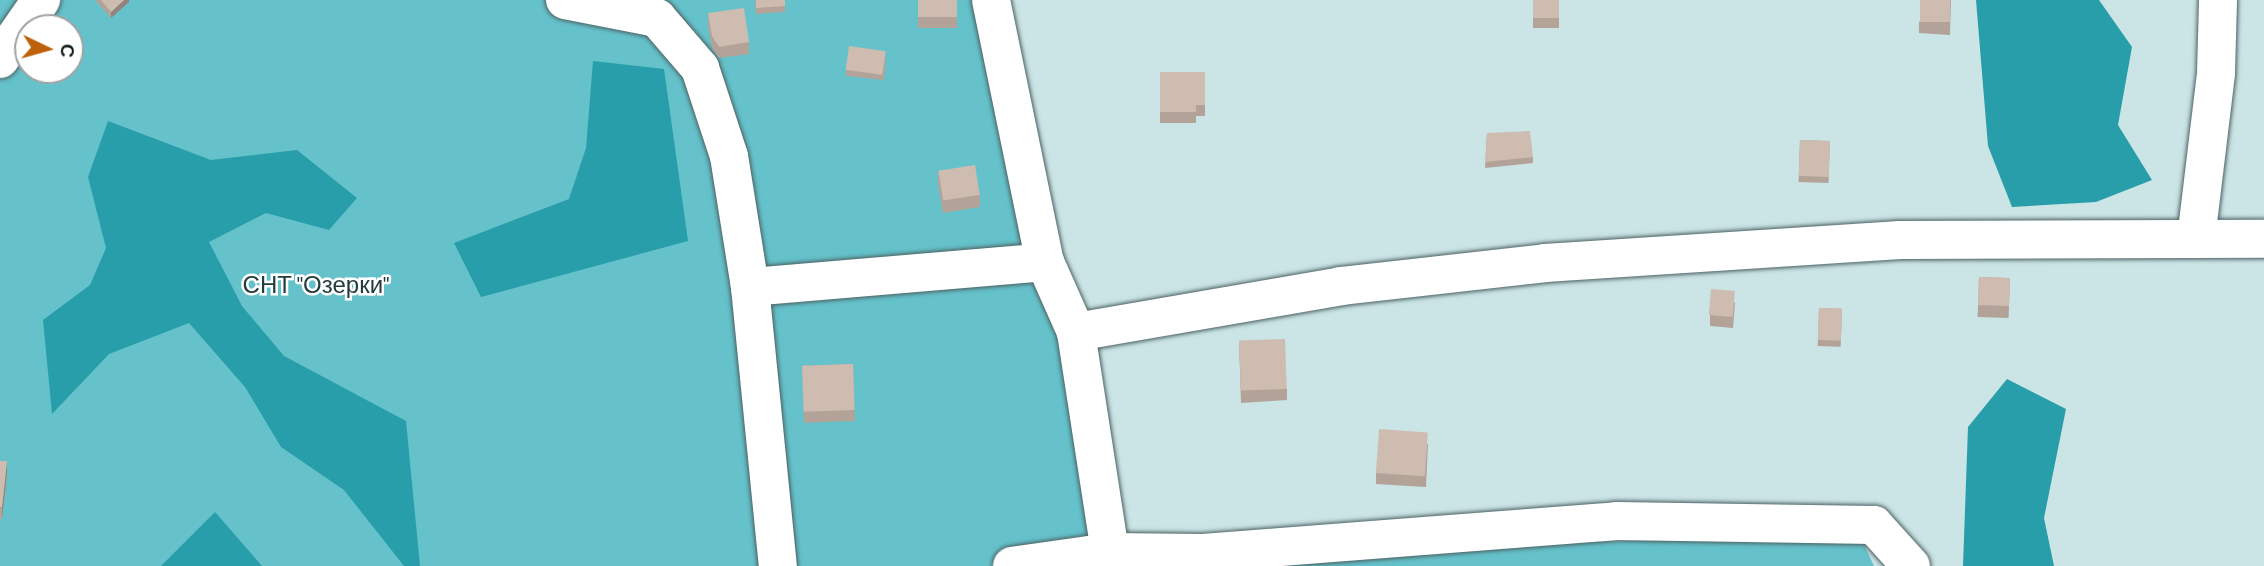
<!DOCTYPE html>
<html>
<head>
<meta charset="utf-8">
<style>
	body { margin:0 }
	#map { position:relative; width:2264px; height:566px; overflow:hidden; background:#cbe4e6; font-family:Barlow,sans-serif }
	div>[style] { position:absolute }
	[style*='--x'] { left:calc(var(--x)*1px); top:calc(var(--y)*1px); width:calc(var(--w)*1px); rotate:calc(var(--a)*1deg) }
	.green>* { inset:0; background:#65c2cb }
	.water>* { inset:0; background:#279ea9 }
	.roads { filter:drop-shadow(0 0 2px #4c6264) drop-shadow(0 0 2px #4c6264) }
	.minor>* { height:38px; margin:-19px; padding:0 19px; transform-origin:19px; border-radius:19px; background:#fff }
	.wall>* { inset:0; background:#b2a298; transform-origin:0 0 }
	.shaded-wall>* { inset:0; background:#91847c }
	.building>* { inset:0; background:#cfbcb1; transform-origin:0 0 }
	span { translate:-50% -50%; white-space:nowrap; text-align:center; line-height:1.15; -webkit-text-stroke:5px #fff; paint-order:stroke }
	.park-label { font-size:24px; color:#233c3e }
	.north { position:absolute; left:14px; top:14px; width:70px; height:70px; box-sizing:border-box; background:#fff; border:2px solid #9fa3a3; border-radius:50%; rotate:95deg; font-size:19px; font-weight:700; line-height:28px; text-align:center; color:#0f1819 }
	.north::after { content:''; display:block; margin:auto; width:24px; height:32px; background:#bd610c; clip-path:polygon(50% 0,100% 100%,50% 72%,0 100%) }
</style>
</head>
<body>
<div id="map">
	<div class="green">
		<div style="clip-path:polygon(evenodd,0 0,978px 0,1111px 552px,1860px 536px,1874px 566px,0 566px,0 0,28px 28px,70px 28px,70px 70px,28px 70px,28px 28px)"></div>
	</div>
	<div class="water">
		<div style="clip-path:polygon(1976px 0,2099px 0,2132px 47px,2118px 125px,2152px 180px,2096px 202px,2012px 207px,1988px 146px)"></div>
		<div style="clip-path:polygon(593px 61px,664px 69px,688px 241px,481px 297px,454px 243px,569px 199px,586px 148px)"></div>
		<div style="clip-path:polygon(108px 121px,211px 160px,297px 150px,357px 198px,329px 230px,266px 213px,209px 242px,242px 306px,284px 356px,406px 421px,420px 566px,404px 566px,344px 490px,281px 447px,245px 387px,189px 323px,109px 354px,52px 414px,43px 320px,90px 285px,106px 248px,88px 177px)"></div>
		<div style="clip-path:polygon(2007px 379px,2066px 409px,2044px 518px,2054px 566px,1963px 566px,1968px 427px)"></div>
		<div style="clip-path:polygon(215px 512px,262px 566px,161px 566px)"></div>
	</div>
	<div class="roads">
		<div class="minor">
			<div style="--x:565;--y:0;--w:94;--a:11.1"></div>
			<div style="--x:657;--y:18;--w:66;--a:49.3"></div>
			<div style="--x:700;--y:68;--w:93;--a:71.8"></div>
			<div style="--x:729;--y:156;--w:133;--a:80.9"></div>
			<div style="--x:750;--y:287;--w:280;--a:84.3"></div>
			<div style="--x:991;--y:0;--w:268;--a:78.4"></div>
			<div style="--x:1045;--y:262;--w:77;--a:66.1"></div>
			<div style="--x:0;--y:59;--w:72;--a:-55.2"></div>
			<div style="--x:2196;--y:239;--w:167;--a:-83.1"></div>
			<div style="--x:2216;--y:73;--w:73;--a:-88.4"></div>
			<div style="--x:750;--y:287;--w:296;--a:-4.8"></div>
			<div style="--x:1110;--y:552;--w:93;--a:0.6"></div>
			<div style="--x:1203;--y:553;--w:415;--a:-4.4"></div>
			<div style="--x:1617;--y:521;--w:257;--a:0.9"></div>
			<div style="--x:1874;--y:525;--w:55;--a:47.9"></div>
			<div style="--x:1012;--y:566;--w:99;--a:-8.1"></div>
			<div style="--x:1110;--y:552;--w:223;--a:-98.8"></div>
			<div style="--x:1076;--y:332;--w:269;--a:-9.8"></div>
			<div style="--x:1341;--y:286;--w:205;--a:-6.4"></div>
			<div style="--x:1545;--y:263;--w:356;--a:-3.7"></div>
			<div style="--x:1900;--y:240;--w:364;--a:-0.2"></div>
		</div>
	</div>
	<div class="wall">
		<div style="clip-path:polygon(95px 0,129px 0,129px 2px,111px 18px)"></div>
		<div style="clip-path:polygon(755px 0,785px 0,785px 12px,756px 14px)"></div>
		<div style="left:918px;top:0;width:39px;height:28px"></div>
		<div style="left:1533px;top:0;width:26px;height:28px"></div>
		<div style="clip-path:polygon(1951px 0,1950px 35px,1919px 33px,1919px 22px)"></div>
		<div style="clip-path:polygon(708px 13px,749px 42px,749px 54px,719px 58px,712px 48px,708px 25px)"></div>
		<div style="clip-path:polygon(886px 57px,884px 80px,846px 76px,846px 70px)"></div>
		<div style="clip-path:polygon(1160px 72px,1205px 72px,1205px 116px,1196px 116px,1196px 123px,1160px 123px)"></div>
		<div style="clip-path:polygon(1487px 133px,1533px 157px,1533px 163px,1485px 168px)"></div>
		<div style="left:1800px;top:140px;width:30px;height:42px;rotate:2deg"></div>
		<div style="clip-path:polygon(938px 171px,980px 195px,980px 207px,943px 213px,938px 183px)"></div>
		<div style="left:1979px;top:277px;width:31px;height:40px;rotate:2deg"></div>
		<div style="clip-path:polygon(1735px 302px,1733px 328px,1710px 326px,1710px 315px)"></div>
		<div style="left:1819px;top:308px;width:23px;height:38px;rotate:2deg"></div>
		<div style="clip-path:polygon(1239px 342px,1287px 389px,1287px 400px,1241px 403px)"></div>
		<div style="left:853px;top:364px;width:57px;height:51px;rotate:88deg"></div>
		<div style="clip-path:polygon(1428px 444px,1426px 487px,1376px 484px,1376px 473px)"></div>
		<div style="clip-path:polygon(0 461px,7px 473px,2px 519px,0 519px)"></div>
	</div>
	<div class="shaded-wall">
		<div style="clip-path:polygon(124px 0,129px 0,129px 2px,111px 18px,111px 12px)"></div>
		<div style="clip-path:polygon(7px 461px,7px 473px,2px 519px,2px 507px)"></div>
	</div>
	<div class="building">
		<div style="clip-path:polygon(101px 0,124px 0,111px 12px)"></div>
		<div style="clip-path:polygon(756px 0,785px 0,785px 6px,756px 8px)"></div>
		<div style="left:918px;top:0;width:39px;height:17px"></div>
		<div style="left:1533px;top:0;width:26px;height:18px"></div>
		<div style="left:1920px;top:0;width:30px;height:22px"></div>
		<div style="clip-path:polygon(744px 8px,749px 42px,719px 47px,712px 36px,708px 13px)"></div>
		<div style="left:849px;top:46px;width:37px;height:24px;rotate:8deg"></div>
		<div style="clip-path:polygon(1160px 72px,1205px 72px,1205px 105px,1196px 105px,1196px 112px,1160px 112px)"></div>
		<div style="clip-path:polygon(1530px 131px,1533px 157px,1485px 162px,1487px 133px)"></div>
		<div style="left:1800px;top:140px;width:30px;height:36px;rotate:2deg"></div>
		<div style="left:975px;top:165px;width:30px;height:37px;rotate:81deg"></div>
		<div style="left:1979px;top:277px;width:31px;height:28px;rotate:2deg"></div>
		<div style="left:1711px;top:289px;width:24px;height:26px;rotate:5deg"></div>
		<div style="left:1819px;top:308px;width:23px;height:32px;rotate:2deg"></div>
		<div style="left:1285px;top:339px;width:50px;height:46px;rotate:88deg"></div>
		<div style="left:853px;top:364px;width:46px;height:51px;rotate:88deg"></div>
		<div style="left:1379px;top:429px;width:49px;height:44px;rotate:4deg"></div>
		<div style="clip-path:polygon(0 461px,7px 461px,2px 507px,0 507px)"></div>
	</div>
	<div class="park-label">
		<span style="left:316px;top:284px">СНТ "Озерки"</span>
	</div>
	<div class="north">С</div>
</div>
</body>
</html>
